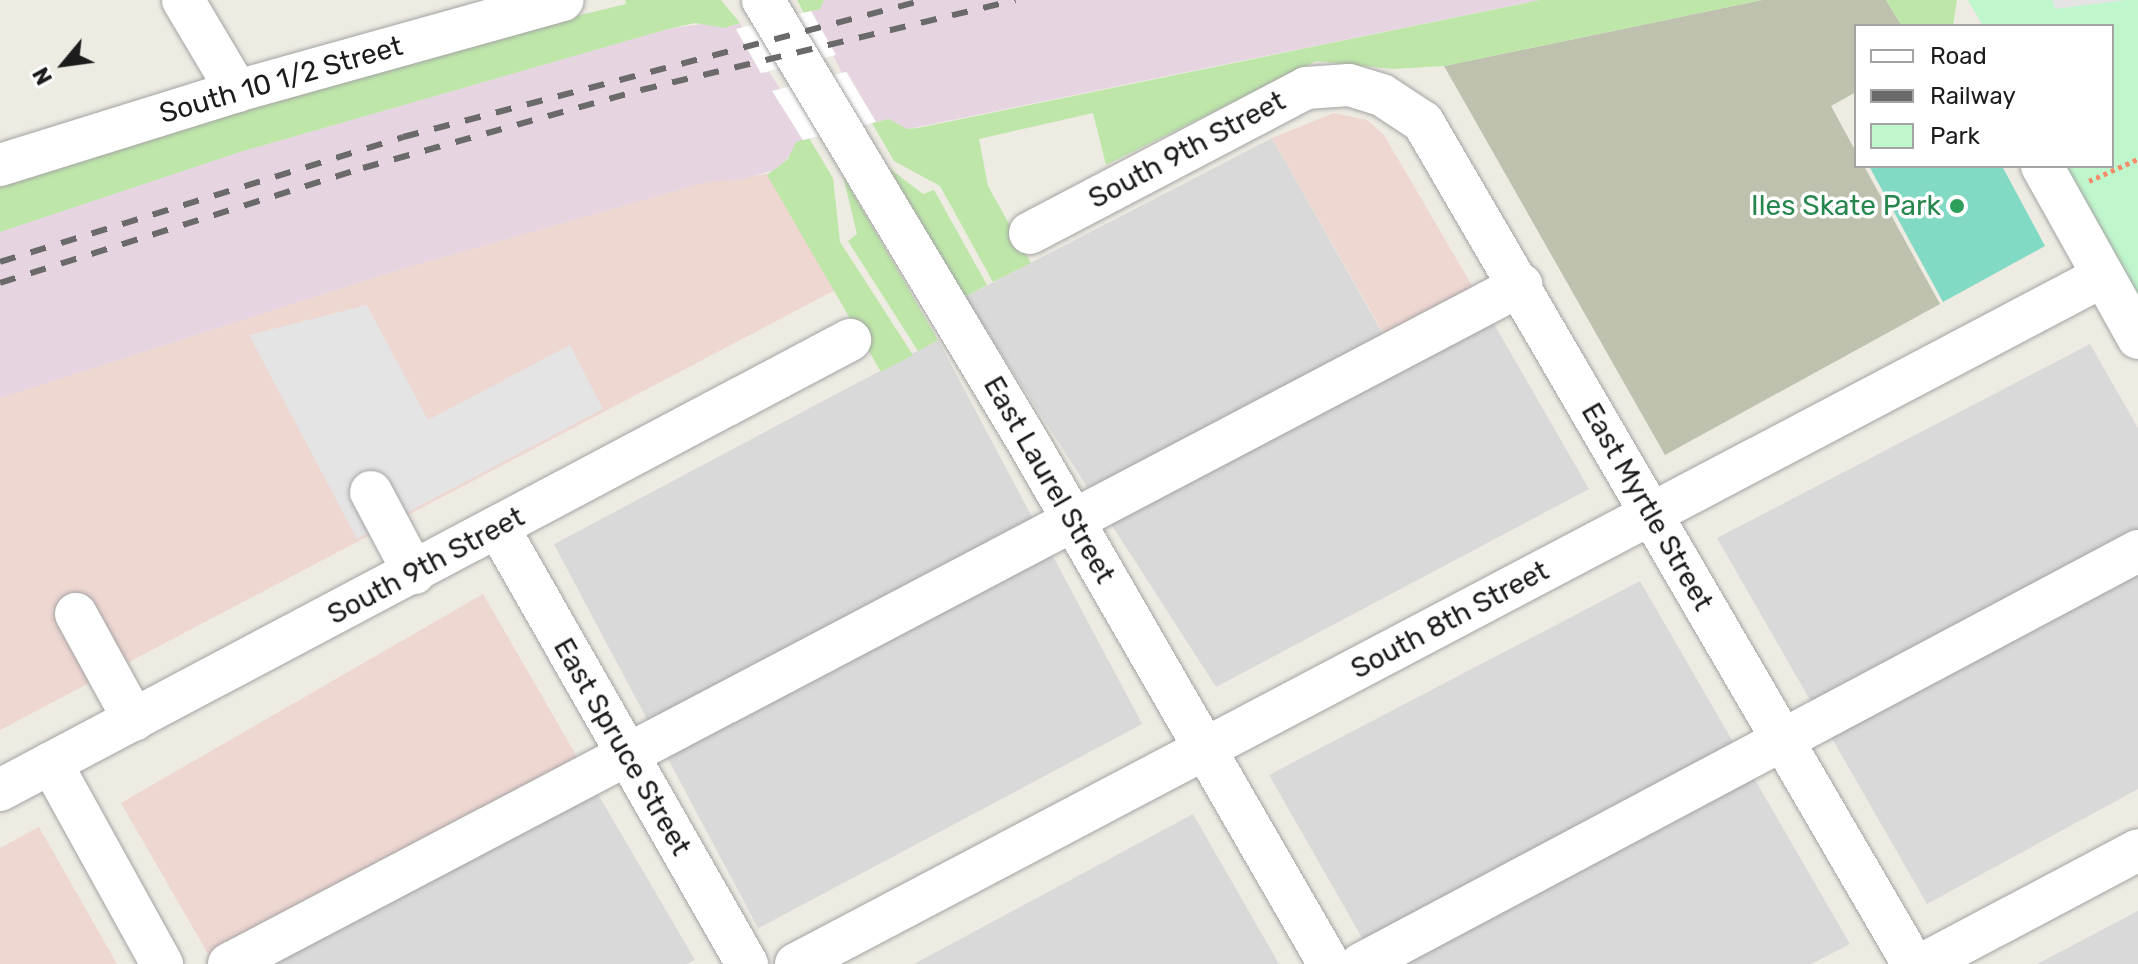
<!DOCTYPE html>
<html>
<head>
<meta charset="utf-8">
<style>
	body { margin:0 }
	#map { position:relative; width:2138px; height:964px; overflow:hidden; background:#edebe2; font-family:Rubik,sans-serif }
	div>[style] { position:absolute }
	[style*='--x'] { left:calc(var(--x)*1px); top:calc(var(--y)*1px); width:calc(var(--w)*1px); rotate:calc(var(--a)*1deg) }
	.residential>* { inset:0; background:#dad9d9; transform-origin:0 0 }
	.commercial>* { inset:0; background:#eed6d1; transform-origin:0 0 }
	.industrial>* { inset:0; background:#e6d4e0 }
	.construction>* { inset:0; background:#bec1ae }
	.grass>* { inset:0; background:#bee6a9 }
	.park>* { inset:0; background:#bff6cc }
	.pitch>* { inset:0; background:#82dac4 }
	.parking>* { inset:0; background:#e4e4e4 }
	.pier>* { inset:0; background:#fff }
	.path>* { height:5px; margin-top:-2.5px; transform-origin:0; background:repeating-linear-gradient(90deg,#f48d6c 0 4px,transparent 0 8px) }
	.roads { filter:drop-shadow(0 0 2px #a3a3a3) drop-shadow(0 0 2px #a3a3a3) }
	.minor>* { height:42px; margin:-21px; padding:0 21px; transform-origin:21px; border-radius:21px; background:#fff }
	.rail>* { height:6px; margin-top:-3px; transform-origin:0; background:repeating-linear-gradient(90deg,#6a6a6a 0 16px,transparent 0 32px) }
	.dots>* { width:22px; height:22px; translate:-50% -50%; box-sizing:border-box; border:4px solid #fff; border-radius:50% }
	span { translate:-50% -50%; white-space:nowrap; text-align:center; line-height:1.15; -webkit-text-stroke:7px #fff; paint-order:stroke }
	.street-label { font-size:28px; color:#1c1c1c }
	.leisure-label { font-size:28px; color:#27864d }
	.right { translate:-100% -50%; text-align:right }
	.legend { position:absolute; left:1854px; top:24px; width:260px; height:144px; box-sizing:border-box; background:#fff; border:2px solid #a4a4a4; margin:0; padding:10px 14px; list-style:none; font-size:24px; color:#1c1c1c }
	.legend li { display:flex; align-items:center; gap:16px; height:40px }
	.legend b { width:40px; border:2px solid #a4a4a4 }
	.north { position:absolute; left:24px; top:24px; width:80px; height:80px; -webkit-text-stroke:6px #fff; paint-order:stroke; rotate:241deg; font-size:22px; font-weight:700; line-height:32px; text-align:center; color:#1c1c1c }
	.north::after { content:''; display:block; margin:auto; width:28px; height:36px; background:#1c1c1c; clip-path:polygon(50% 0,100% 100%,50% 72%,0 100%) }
</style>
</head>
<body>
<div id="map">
	<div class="residential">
		<div style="clip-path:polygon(1272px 138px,1388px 343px,1478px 296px,1589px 489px,1216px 687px,965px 297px)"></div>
		<div style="left:938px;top:340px;width:435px;height:435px;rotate:62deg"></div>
		<div style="clip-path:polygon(2090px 344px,2138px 428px,2138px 789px,1927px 904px,1717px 538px)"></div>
		<div style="clip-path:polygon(1640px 581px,1850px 944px,1811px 964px,1377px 964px,1269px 775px)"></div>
		<div style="clip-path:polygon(582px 767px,695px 960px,687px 964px,216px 964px)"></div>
		<div style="clip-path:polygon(1193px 814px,1279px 964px,914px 964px)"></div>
		<div style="clip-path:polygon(2138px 911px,2138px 964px,2037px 964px)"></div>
	</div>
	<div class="commercial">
		<div style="clip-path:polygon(1334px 113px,1367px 120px,1384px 135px,1478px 296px,1389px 343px,1272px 138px)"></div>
		<div style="clip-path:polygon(767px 174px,835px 290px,0 730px,0 398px,395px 271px,707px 182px)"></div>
		<div style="left:483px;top:594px;width:199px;height:418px;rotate:60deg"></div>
		<div style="clip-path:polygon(39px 827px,117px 964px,0 964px,0 848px)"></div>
	</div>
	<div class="industrial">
		<div style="clip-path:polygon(824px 0,1540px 0,907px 129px,889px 119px,876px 122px,847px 72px,842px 73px,811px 11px,820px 9px)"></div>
		<div style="clip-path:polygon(716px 22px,724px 28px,740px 23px,742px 27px,736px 30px,761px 73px,769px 72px,780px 89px,773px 91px,803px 140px,778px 169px,739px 180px,707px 182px,395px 271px,0 398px,0 232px,240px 152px,668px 29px)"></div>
	</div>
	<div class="construction">
		<div style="clip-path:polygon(1762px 0,1886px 0,1902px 26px,1856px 26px,1856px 92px,1831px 106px,1856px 152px,1856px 166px,1864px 166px,1940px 304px,1665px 455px,1444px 66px)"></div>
	</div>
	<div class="grass">
		<div style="clip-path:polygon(625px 0,721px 0,740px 23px,724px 28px,695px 23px,668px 29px,240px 152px,0 232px,0 179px,403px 58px,626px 4px)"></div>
		<div style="clip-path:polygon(797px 0,824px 0,820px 9px,804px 13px)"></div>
		<div style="clip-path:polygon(1540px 0,1762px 0,1444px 66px,1393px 69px,1316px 61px,1106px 165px,1093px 113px,979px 139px,988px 186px,1031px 263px,993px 282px,940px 186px,894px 161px,872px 123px,889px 119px,907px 129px,918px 128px)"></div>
		<div style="clip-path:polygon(1886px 0,1957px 0,1953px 26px,1902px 26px)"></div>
		<div style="clip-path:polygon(809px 138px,833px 178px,840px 242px,913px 355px,881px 372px,767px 175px,788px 159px,796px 142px)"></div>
		<div style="clip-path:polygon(889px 168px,923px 194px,934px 190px,987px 285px,965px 297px)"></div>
		<div style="clip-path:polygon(843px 176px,938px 340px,918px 351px,848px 241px,857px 234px)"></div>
	</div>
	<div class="park">
		<div style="clip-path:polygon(1968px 0,2138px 0,2138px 302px,2062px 166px,2112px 166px,2112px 26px,1983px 26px)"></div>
	</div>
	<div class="pitch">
		<div style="clip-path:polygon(1869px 166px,2002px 166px,2045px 246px,1943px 302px)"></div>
	</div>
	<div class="parking">
		<div style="clip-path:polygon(2052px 0,2126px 0,2055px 9px)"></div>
		<div style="clip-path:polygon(367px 305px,428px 420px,570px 345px,603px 409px,357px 539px,249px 335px)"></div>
	</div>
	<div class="pier">
		<div style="clip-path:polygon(811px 11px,836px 55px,761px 73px,736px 29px)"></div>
		<div style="clip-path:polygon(846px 72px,876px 122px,803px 140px,772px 91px)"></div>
	</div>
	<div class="path">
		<div style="--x:2089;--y:181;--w:54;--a:-24.2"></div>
	</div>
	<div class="roads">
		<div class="minor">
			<div style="--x:183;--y:0;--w:106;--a:59.3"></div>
			<div style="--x:763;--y:0;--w:515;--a:59.06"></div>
			<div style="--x:1028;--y:442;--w:603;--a:60.03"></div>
			<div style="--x:0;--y:165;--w:248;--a:-17.3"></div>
			<div style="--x:237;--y:91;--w:338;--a:-15.6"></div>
			<div style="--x:2042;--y:166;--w:197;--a:60.8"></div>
			<div style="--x:1030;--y:233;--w:312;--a:-27.7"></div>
			<div style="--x:1306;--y:88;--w:43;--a:-4"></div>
			<div style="--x:1349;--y:85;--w:34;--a:17"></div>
			<div style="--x:1382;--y:95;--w:49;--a:33.4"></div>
			<div style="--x:1423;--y:122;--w:974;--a:59.8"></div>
			<div style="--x:371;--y:492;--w:92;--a:62"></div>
			<div style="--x:499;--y:529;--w:501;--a:60.31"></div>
			<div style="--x:76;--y:614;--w:121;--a:61.3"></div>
			<div style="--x:51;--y:763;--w:230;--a:61.1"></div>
			<div style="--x:0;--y:790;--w:962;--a:-27.9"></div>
			<div style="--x:229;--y:964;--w:1460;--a:-27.72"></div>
			<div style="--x:796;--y:964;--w:1477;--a:-27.76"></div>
			<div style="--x:1361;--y:964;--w:880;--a:-27.99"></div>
			<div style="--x:1923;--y:964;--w:243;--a:-27.9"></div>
		</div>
	</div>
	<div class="rail">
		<div style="--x:0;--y:262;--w:422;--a:-17.2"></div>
		<div style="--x:403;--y:137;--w:539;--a:-14.73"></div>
		<div style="--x:0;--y:283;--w:381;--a:-17.6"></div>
		<div style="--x:363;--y:168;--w:289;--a:-15.7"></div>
		<div style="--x:641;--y:90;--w:385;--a:-13.5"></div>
	</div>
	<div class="dots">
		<div style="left:1957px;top:206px;background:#2e9e5b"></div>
	</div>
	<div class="street-label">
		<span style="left:281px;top:80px;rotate:-16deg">South 10 1/2 Street</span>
		<span style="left:1187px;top:150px;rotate:-28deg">South 9th Street</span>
		<span style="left:1049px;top:480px;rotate:60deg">East Laurel Street</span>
		<span style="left:1647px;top:507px;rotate:60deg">East Myrtle Street</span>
		<span style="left:426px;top:566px;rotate:-28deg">South 9th Street</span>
		<span style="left:1450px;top:620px;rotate:-28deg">South 8th Street</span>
		<span style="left:622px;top:747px;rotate:60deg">East Spruce Street</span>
	</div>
	<div class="leisure-label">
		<span class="right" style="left:1941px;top:206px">Iles Skate Park</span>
	</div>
	<ul class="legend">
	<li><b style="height:10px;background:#fff"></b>Road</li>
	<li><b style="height:10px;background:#6a6a6a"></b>Railway</li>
	<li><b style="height:22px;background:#bff6cc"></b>Park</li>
	</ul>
	<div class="north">N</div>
</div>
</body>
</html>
